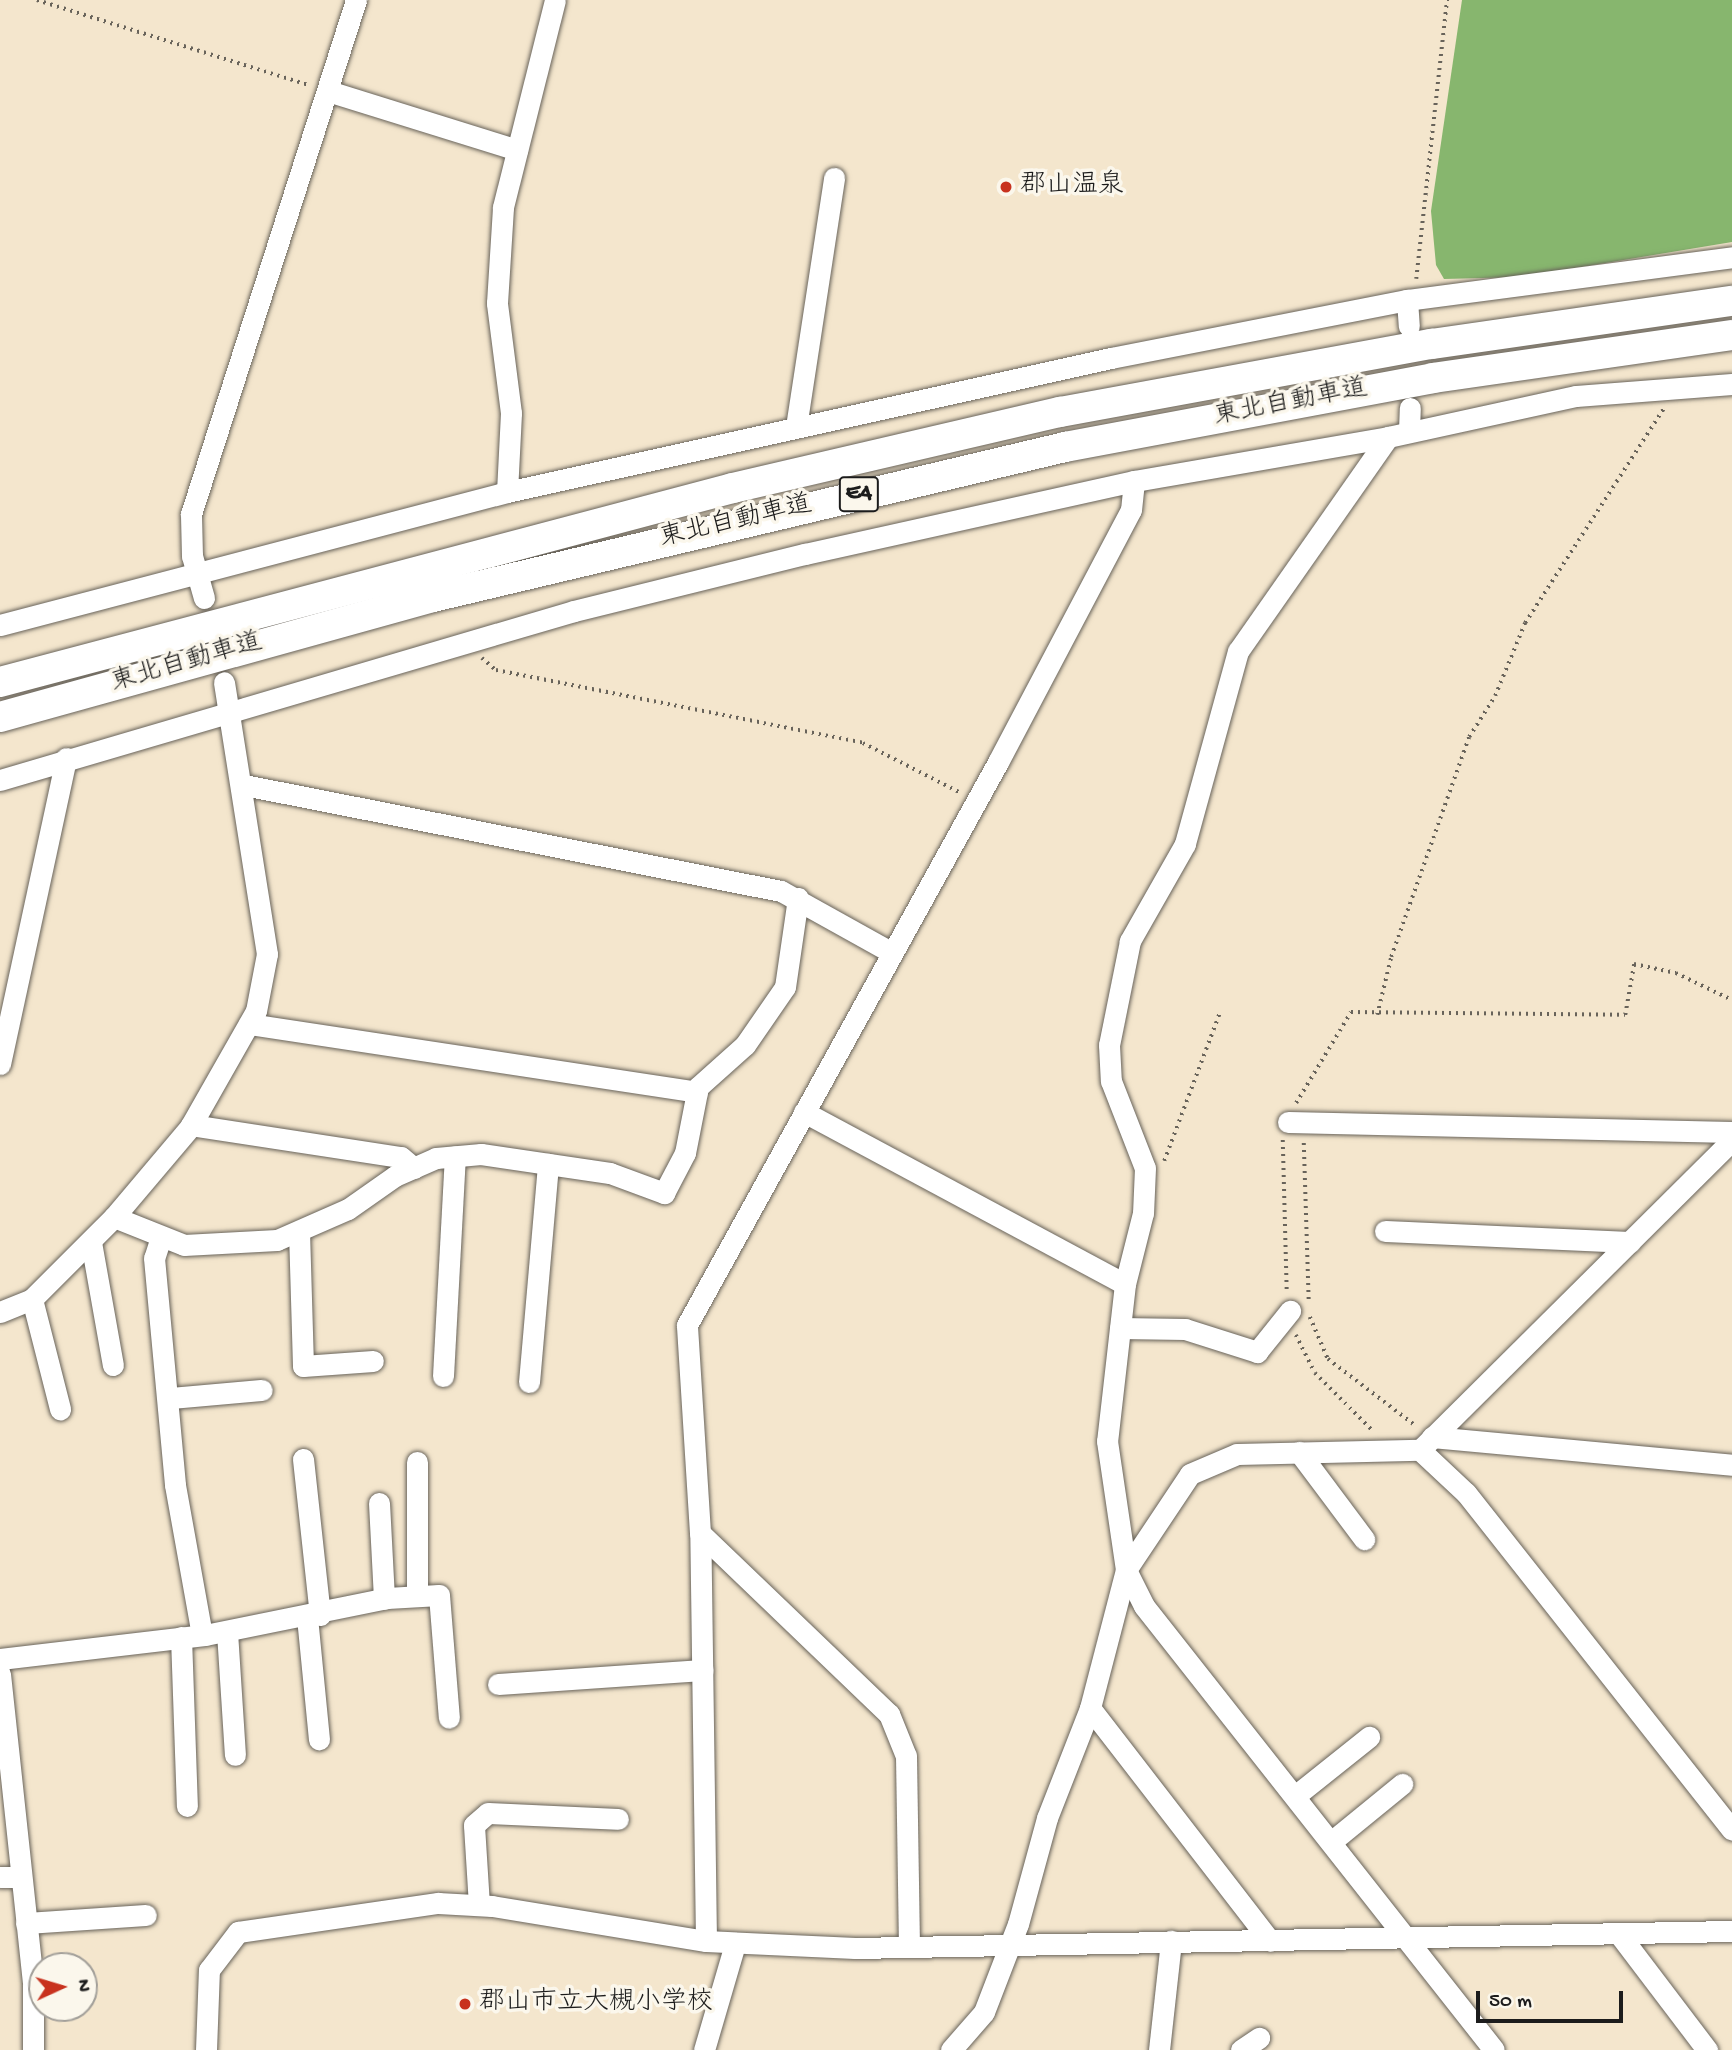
<!DOCTYPE html>
<html>
<head>
<meta charset="utf-8">
<style>
	body { margin:0 }
	#map { position:relative; width:1732px; height:2050px; overflow:hidden; background:#f4e6cd; font-family:"Gochi Hand","Klee One",sans-serif }
	div>[style] { position:absolute }
	[style*='--x'] { left:calc(var(--x)*1px); top:calc(var(--y)*1px); width:calc(var(--w)*1px); rotate:calc(var(--a)*1deg) }
	.forest>* { inset:0; background:#87b66e }
	.path>* { height:3.5px; margin-top:-1.75px; transform-origin:0; background:repeating-linear-gradient(90deg,#68635a 0 2px,transparent 0 7px) }
	.roads { filter:drop-shadow(0 0 2px #68635a) drop-shadow(0 0 2px #68635a) }
	.minor>* { height:21px; margin:-10.5px; padding:0 10.5px; transform-origin:10.5px; border-radius:10.5px; background:#fff }
	.highway>* { height:30px; margin:-15px; padding:0 15px; transform-origin:15px; border-radius:15px; background:#fff }
	.dots>* { width:19px; height:19px; translate:-50% -50%; box-sizing:border-box; border:4px solid #fbf7ec; border-radius:50% }
	span { translate:-50% -50%; white-space:nowrap; text-align:center; line-height:1.15; -webkit-text-stroke:7px #fbf7ec; paint-order:stroke }
	.shield-label span { padding:2px 5px; background:#fbf7ec; border:2px solid; border-radius:5px; -webkit-text-stroke-width:0 }
	.shield-label { font-size:24px; color:#1c1c1c; font-weight:700 }
	.poi-label { font-size:26px; color:#1c1c1c }
	.left { translate:0 -50%; text-align:left }
	.street-label { font-size:26px; color:#1c1c1c }
	.north { position:absolute; left:28px; top:1952px; width:70px; height:70px; box-sizing:border-box; background:#fbf7ec; border:2px solid #a29f99; border-radius:50%; rotate:86deg; font-size:19px; font-weight:700; line-height:28px; text-align:center; color:#1c1c1c }
	.north::after { content:''; display:block; margin:auto; width:24px; height:32px; background:#c8321e; clip-path:polygon(50% 0,100% 100%,50% 72%,0 100%) }
	.scale { position:absolute; left:1476px; top:1991px; width:147px; height:32px; box-sizing:border-box; border:4px solid #1c1c1c; border-top:0; padding-left:9px; font-size:21px; line-height:24px; white-space:nowrap; color:#1c1c1c; -webkit-text-stroke:5px #fbf7ec; paint-order:stroke }
</style>
</head>
<body>
<div id="map">
	<div class="forest">
		<div style="clip-path:polygon(1462px 0,1732px 0,1732px 242px,1521px 277px,1444px 279px,1436px 265px,1431px 211px)"></div>
	</div>
	<div class="path">
		<div style="--x:37;--y:0;--w:285;--a:17.4"></div>
		<div style="--x:1416;--y:279;--w:281;--a:-83.7"></div>
		<div style="--x:482;--y:658;--w:18;--a:41"></div>
		<div style="--x:496;--y:670;--w:374;--a:11.2"></div>
		<div style="--x:863;--y:743;--w:110;--a:27"></div>
		<div style="--x:1377;--y:1015;--w:60;--a:-76.4"></div>
		<div style="--x:1391;--y:957;--w:233;--a:-70.5"></div>
		<div style="--x:1469;--y:737;--w:49;--a:-57.6"></div>
		<div style="--x:1495;--y:696;--w:79;--a:-67.7"></div>
		<div style="--x:1525;--y:623;--w:256;--a:-57.1"></div>
		<div style="--x:1296;--y:1103;--w:106;--a:-58.9"></div>
		<div style="--x:1351;--y:1012;--w:274;--a:0.6"></div>
		<div style="--x:1625;--y:1015;--w:52;--a:-80"></div>
		<div style="--x:1634;--y:964;--w:43;--a:12.1"></div>
		<div style="--x:1676;--y:973;--w:62;--a:25.7"></div>
		<div style="--x:1283;--y:1140;--w:153;--a:88.5"></div>
		<div style="--x:1304;--y:1143;--w:159;--a:88.2"></div>
		<div style="--x:1164;--y:1161;--w:159;--a:-69.4"></div>
		<div style="--x:1310;--y:1317;--w:46;--a:66.8"></div>
		<div style="--x:1328;--y:1359;--w:111;--a:37.3"></div>
		<div style="--x:1296;--y:1335;--w:42;--a:63.4"></div>
		<div style="--x:1315;--y:1373;--w:82;--a:45"></div>
	</div>
	<div class="roads">
		<div class="minor">
			<div style="--x:328;--y:91;--w:198;--a:17.3"></div>
			<div style="--x:1407;--y:300;--w:26;--a:86"></div>
			<div style="--x:796;--y:427;--w:252;--a:-81.3"></div>
			<div style="--x:1409;--y:431;--w:23;--a:-88"></div>
			<div style="--x:1388;--y:437;--w:261;--a:125"></div>
			<div style="--x:1238;--y:651;--w:200;--a:105.4"></div>
			<div style="--x:1185;--y:844;--w:112;--a:119.6"></div>
			<div style="--x:1130;--y:941;--w:106;--a:101.4"></div>
			<div style="--x:1109;--y:1045;--w:36;--a:87"></div>
			<div style="--x:1111;--y:1081;--w:93;--a:68.7"></div>
			<div style="--x:1145;--y:1168;--w:45;--a:92.5"></div>
			<div style="--x:1143;--y:1213;--w:73;--a:104.2"></div>
			<div style="--x:1125;--y:1284;--w:158;--a:96.5"></div>
			<div style="--x:1107;--y:1441;--w:130;--a:81.6"></div>
			<div style="--x:1126;--y:1570;--w:40;--a:63.4"></div>
			<div style="--x:1144;--y:1606;--w:565;--a:51.75"></div>
			<div style="--x:507;--y:492;--w:79;--a:-87.1"></div>
			<div style="--x:511;--y:413;--w:111;--a:-97.3"></div>
			<div style="--x:497;--y:303;--w:96;--a:-86.4"></div>
			<div style="--x:503;--y:207;--w:213;--a:-75.9"></div>
			<div style="--x:204;--y:598;--w:44;--a:-105.9"></div>
			<div style="--x:192;--y:556;--w:42;--a:-91.4"></div>
			<div style="--x:191;--y:514;--w:540;--a:-72.2"></div>
			<div style="--x:0;--y:625;--w:524;--a:-14.7"></div>
			<div style="--x:507;--y:492;--w:619;--a:-12.51"></div>
			<div style="--x:1111;--y:358;--w:302;--a:-11.1"></div>
			<div style="--x:1407;--y:300;--w:328;--a:-7.5"></div>
			<div style="--x:0;--y:780;--w:598;--a:-16.41"></div>
			<div style="--x:574;--y:611;--w:238;--a:-13.9"></div>
			<div style="--x:805;--y:554;--w:337;--a:-12.5"></div>
			<div style="--x:1134;--y:481;--w:258;--a:-9.8"></div>
			<div style="--x:1388;--y:437;--w:192;--a:-12.3"></div>
			<div style="--x:1576;--y:396;--w:156;--a:-4.4"></div>
			<div style="--x:244;--y:785;--w:547;--a:11.17"></div>
			<div style="--x:781;--y:891;--w:124;--a:29.1"></div>
			<div style="--x:249;--y:1024;--w:453;--a:8.6"></div>
			<div style="--x:0;--y:1064;--w:313;--a:-77.8"></div>
			<div style="--x:804;--y:1112;--w:364;--a:28.2"></div>
			<div style="--x:1288;--y:1122;--w:444;--a:1.3"></div>
			<div style="--x:191;--y:1125;--w:212;--a:8.7"></div>
			<div style="--x:401;--y:1157;--w:17;--a:40"></div>
			<div style="--x:114;--y:1217;--w:75;--a:21.8"></div>
			<div style="--x:184;--y:1245;--w:93;--a:-3.1"></div>
			<div style="--x:277;--y:1240;--w:77;--a:-23.6"></div>
			<div style="--x:348;--y:1209;--w:57;--a:-35.1"></div>
			<div style="--x:395;--y:1176;--w:45;--a:-23.7"></div>
			<div style="--x:436;--y:1158;--w:45;--a:-5.1"></div>
			<div style="--x:481;--y:1154;--w:130;--a:8.4"></div>
			<div style="--x:610;--y:1173;--w:58;--a:20.3"></div>
			<div style="--x:664;--y:1193;--w:45;--a:-62.3"></div>
			<div style="--x:685;--y:1153;--w:67;--a:-78.9"></div>
			<div style="--x:698;--y:1087;--w:63;--a:-41.8"></div>
			<div style="--x:745;--y:1045;--w:70;--a:-55.4"></div>
			<div style="--x:785;--y:987;--w:90;--a:-81.7"></div>
			<div style="--x:299;--y:1231;--w:135;--a:88.3"></div>
			<div style="--x:303;--y:1366;--w:70;--a:-4.1"></div>
			<div style="--x:1385;--y:1231;--w:245;--a:2.6"></div>
			<div style="--x:161;--y:1237;--w:22;--a:108"></div>
			<div style="--x:154;--y:1258;--w:228;--a:84.7"></div>
			<div style="--x:175;--y:1485;--w:152;--a:79.8"></div>
			<div style="--x:91;--y:1242;--w:125;--a:79.9"></div>
			<div style="--x:32;--y:1299;--w:114;--a:75.7"></div>
			<div style="--x:0;--y:1312;--w:35;--a:-22"></div>
			<div style="--x:32;--y:1299;--w:116;--a:-45"></div>
			<div style="--x:114;--y:1217;--w:118;--a:-49.8"></div>
			<div style="--x:190;--y:1127;--w:133;--a:-60.4"></div>
			<div style="--x:256;--y:1011;--w:58;--a:-79.1"></div>
			<div style="--x:267;--y:954;--w:275;--a:-99"></div>
			<div style="--x:1120;--y:1328;--w:65;--a:0.9"></div>
			<div style="--x:1185;--y:1329;--w:76;--a:17.7"></div>
			<div style="--x:1257;--y:1352;--w:53;--a:-51.2"></div>
			<div style="--x:443;--y:1376;--w:220;--a:-86.9"></div>
			<div style="--x:529;--y:1382;--w:219;--a:-85"></div>
			<div style="--x:170;--y:1398;--w:92;--a:-5"></div>
			<div style="--x:1432;--y:1437;--w:301;--a:5.3"></div>
			<div style="--x:1420;--y:1450;--w:63;--a:43.1"></div>
			<div style="--x:1466;--y:1493;--w:429;--a:51.7"></div>
			<div style="--x:1299;--y:1452;--w:109;--a:53.2"></div>
			<div style="--x:303;--y:1459;--w:157;--a:83.8"></div>
			<div style="--x:379;--y:1503;--w:96;--a:87"></div>
			<div style="--x:700;--y:1533;--w:262;--a:43.8"></div>
			<div style="--x:889;--y:1714;--w:45;--a:68"></div>
			<div style="--x:906;--y:1756;--w:190;--a:89.1"></div>
			<div style="--x:417;--y:1596;--w:134;--a:-90"></div>
			<div style="--x:307;--y:1617;--w:123;--a:84.4"></div>
			<div style="--x:227;--y:1632;--w:123;--a:86.3"></div>
			<div style="--x:181;--y:1637;--w:169;--a:88"></div>
			<div style="--x:0;--y:1659;--w:206;--a:-6.7"></div>
			<div style="--x:205;--y:1635;--w:186;--a:-11.5"></div>
			<div style="--x:387;--y:1598;--w:52;--a:-3.3"></div>
			<div style="--x:439;--y:1595;--w:123;--a:85.4"></div>
			<div style="--x:0;--y:1674;--w:313;--a:83.9"></div>
			<div style="--x:33;--y:1985;--w:65;--a:90"></div>
			<div style="--x:498;--y:1684;--w:205;--a:-3.9"></div>
			<div style="--x:1090;--y:1708;--w:294;--a:52.3"></div>
			<div style="--x:1295;--y:1796;--w:95;--a:-38.6"></div>
			<div style="--x:1331;--y:1842;--w:92;--a:-39.2"></div>
			<div style="--x:0;--y:1877;--w:21;--a:0"></div>
			<div style="--x:479;--y:1905;--w:80;--a:-93.6"></div>
			<div style="--x:474;--y:1825;--w:18;--a:-41"></div>
			<div style="--x:488;--y:1813;--w:130;--a:2.6"></div>
			<div style="--x:26;--y:1923;--w:120;--a:-3.8"></div>
			<div style="--x:1619;--y:1934;--w:146;--a:52.8"></div>
			<div style="--x:706;--y:1941;--w:408;--a:-90.8"></div>
			<div style="--x:700;--y:1533;--w:208;--a:-93.6"></div>
			<div style="--x:687;--y:1325;--w:643;--a:-61.08"></div>
			<div style="--x:998;--y:762;--w:285;--a:-62.2"></div>
			<div style="--x:1131;--y:510;--w:29;--a:-84"></div>
			<div style="--x:206;--y:2050;--w:80;--a:-87.9"></div>
			<div style="--x:209;--y:1970;--w:48;--a:-52.7"></div>
			<div style="--x:238;--y:1932;--w:202;--a:-8.3"></div>
			<div style="--x:438;--y:1903;--w:54;--a:3.2"></div>
			<div style="--x:492;--y:1906;--w:217;--a:9.3"></div>
			<div style="--x:706;--y:1941;--w:149;--a:2.7"></div>
			<div style="--x:855;--y:1948;--w:877;--a:-1.11"></div>
			<div style="--x:704;--y:2050;--w:110;--a:-73.7"></div>
			<div style="--x:951;--y:2050;--w:50;--a:-49"></div>
			<div style="--x:984;--y:2012;--w:94;--a:-68.9"></div>
			<div style="--x:1018;--y:1924;--w:110;--a:-74.7"></div>
			<div style="--x:1047;--y:1818;--w:118;--a:-68.6"></div>
			<div style="--x:1090;--y:1708;--w:143;--a:-75.4"></div>
			<div style="--x:1126;--y:1570;--w:115;--a:-56.3"></div>
			<div style="--x:1190;--y:1474;--w:51;--a:-23.1"></div>
			<div style="--x:1237;--y:1454;--w:183;--a:-1.3"></div>
			<div style="--x:1420;--y:1450;--w:440;--a:-44.8"></div>
			<div style="--x:1159;--y:2050;--w:110;--a:-83.7"></div>
			<div style="--x:1241;--y:2050;--w:22;--a:-34"></div>
		</div>
		<div class="highway">
			<div style="--x:0;--y:682;--w:758;--a:-14.82"></div>
			<div style="--x:733;--y:488;--w:336;--a:-13.1"></div>
			<div style="--x:1060;--y:412;--w:378;--a:-10.4"></div>
			<div style="--x:1432;--y:344;--w:303;--a:-8.2"></div>
			<div style="--x:0;--y:717;--w:449;--a:-15.5"></div>
			<div style="--x:433;--y:597;--w:650;--a:-13.35"></div>
			<div style="--x:1065;--y:447;--w:374;--a:-10.6"></div>
			<div style="--x:1433;--y:378;--w:302;--a:-8.2"></div>
		</div>
	</div>
	<div class="dots">
		<div style="left:1006px;top:187px;background:#c8321e"></div>
		<div style="left:465px;top:2004px;background:#c8321e"></div>
	</div>
	<div class="shield-label">
		<span style="left:859px;top:494px">E4</span>
	</div>
	<div class="poi-label">
		<span class="left" style="left:1020px;top:187px">郡山温泉</span>
		<span class="left" style="left:479px;top:2004px">郡山市立大槻小学校</span>
	</div>
	<div class="street-label">
		<span style="left:1291px;top:404px;rotate:-11deg">東北自動車道</span>
		<span style="left:736px;top:523px;rotate:-13deg">東北自動車道</span>
		<span style="left:187px;top:664px;rotate:-16deg">東北自動車道</span>
	</div>
	<div class="north">N</div>
	<div class="scale">50 m</div>
</div>
</body>
</html>
